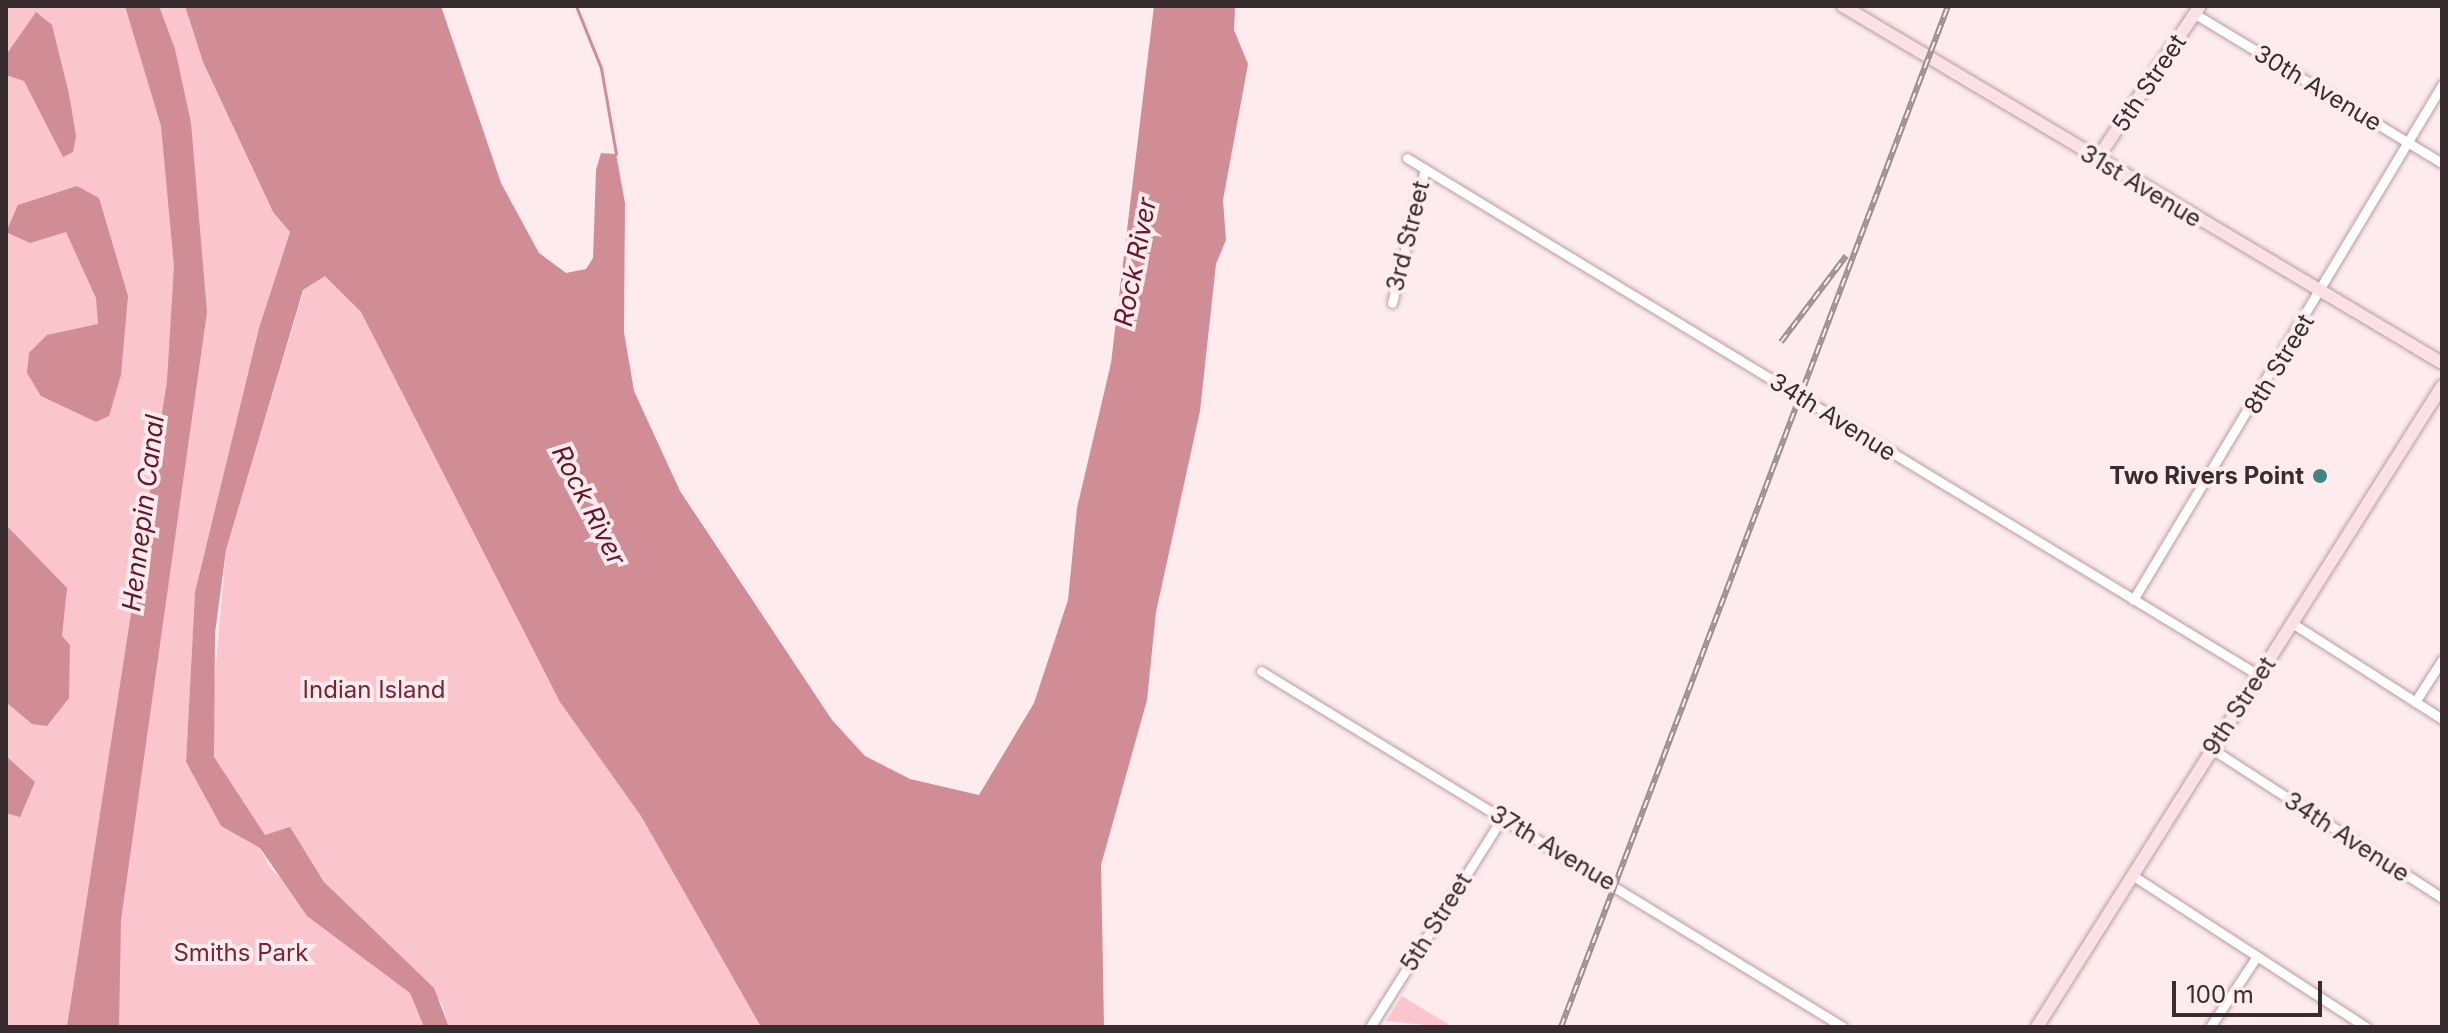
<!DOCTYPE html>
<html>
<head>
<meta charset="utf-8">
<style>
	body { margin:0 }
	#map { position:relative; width:2448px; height:1033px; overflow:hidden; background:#fdebed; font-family:Inter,sans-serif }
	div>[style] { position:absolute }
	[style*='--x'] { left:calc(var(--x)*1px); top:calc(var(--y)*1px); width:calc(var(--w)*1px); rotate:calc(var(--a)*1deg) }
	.green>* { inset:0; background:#fac5cc }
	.water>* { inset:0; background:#d08d96 }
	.stream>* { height:3px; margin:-1.5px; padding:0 1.5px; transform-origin:1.5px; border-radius:1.5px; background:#d08d96 }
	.roads { filter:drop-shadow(0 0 2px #b89c9f) drop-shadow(0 0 2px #b89c9f) }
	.street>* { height:9px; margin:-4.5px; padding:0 4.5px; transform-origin:4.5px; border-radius:4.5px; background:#fff }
	.secondary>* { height:12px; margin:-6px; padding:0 6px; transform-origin:6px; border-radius:6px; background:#fbe1e5 }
	.rail>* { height:6px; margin-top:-3px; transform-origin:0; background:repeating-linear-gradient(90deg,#fdebed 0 9px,#9c8e8f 0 18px); box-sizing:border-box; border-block:2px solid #9c8e8f }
	.dots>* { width:22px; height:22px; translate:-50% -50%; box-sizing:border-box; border:4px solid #fdebed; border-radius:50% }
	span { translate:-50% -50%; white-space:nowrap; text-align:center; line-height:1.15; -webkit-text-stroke:8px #fdebed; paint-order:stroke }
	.street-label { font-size:24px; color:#382d2e }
	.poi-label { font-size:24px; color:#382d2e; font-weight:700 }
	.right { translate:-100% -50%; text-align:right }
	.park-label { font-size:24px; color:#752537 }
	.water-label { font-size:26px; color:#65162b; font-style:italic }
	.frame { position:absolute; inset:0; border:8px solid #382d2e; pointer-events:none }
	.scale { position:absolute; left:2172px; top:981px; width:150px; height:36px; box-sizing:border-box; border:4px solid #382d2e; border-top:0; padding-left:10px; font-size:24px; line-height:28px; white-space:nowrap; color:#382d2e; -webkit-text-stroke:6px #fdebed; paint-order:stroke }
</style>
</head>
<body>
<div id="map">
	<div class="green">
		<div style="clip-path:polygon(6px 6px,185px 6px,203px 62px,273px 212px,290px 232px,259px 328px,195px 592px,186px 762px,221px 826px,260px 848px,270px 868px,410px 993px,424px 1027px,6px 1027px)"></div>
		<div style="clip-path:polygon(325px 275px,361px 312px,560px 701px,641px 816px,761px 1027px,449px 1027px,442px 1003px,324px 882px,290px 828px,265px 835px,234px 796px,214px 757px,212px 710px,226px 550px,304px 290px)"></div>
		<div style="clip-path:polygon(1402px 996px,1448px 1024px,1446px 1027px,1386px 1021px)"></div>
	</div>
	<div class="water">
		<div style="clip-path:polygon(125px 6px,159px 6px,175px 49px,191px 123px,207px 312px,121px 920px,119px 1027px,67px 1027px,167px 381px,174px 266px,161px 126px)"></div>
		<div style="clip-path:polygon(185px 6px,441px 6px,501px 183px,539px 253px,566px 273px,586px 269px,593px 258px,596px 170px,601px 153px,616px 154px,625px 203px,624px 332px,634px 391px,680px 491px,832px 720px,865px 756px,910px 779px,979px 795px,1034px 703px,1068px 600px,1077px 508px,1111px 363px,1154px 6px,1235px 6px,1234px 30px,1248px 64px,1223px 200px,1226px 240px,1216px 264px,1200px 411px,1156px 612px,1147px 700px,1101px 865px,1104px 1027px,761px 1027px,641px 816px,560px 702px,361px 312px,325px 276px,303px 290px,226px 550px,215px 633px,214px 757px,265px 835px,290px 827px,324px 882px,434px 988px,449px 1027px,424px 1027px,410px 993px,307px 916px,260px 848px,221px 826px,186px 762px,195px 592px,259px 328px,290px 232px,273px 212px,203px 62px)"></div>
		<div style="clip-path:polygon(36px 12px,52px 25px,69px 94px,76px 136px,73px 152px,63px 157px,24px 81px,6px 75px,6px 55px)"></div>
		<div style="clip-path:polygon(77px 186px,99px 198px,128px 296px,121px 375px,109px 416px,96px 422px,41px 396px,27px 373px,29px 353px,47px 335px,98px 324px,96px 298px,66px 232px,30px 243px,6px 232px,18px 205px)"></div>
		<div style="clip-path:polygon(6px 525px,67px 588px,62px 636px,70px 645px,69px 698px,47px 726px,32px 724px,6px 702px)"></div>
		<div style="clip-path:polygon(6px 756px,35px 782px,20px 817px,6px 813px)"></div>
	</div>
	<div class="stream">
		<div style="--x:576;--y:6;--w:67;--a:68"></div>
		<div style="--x:601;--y:68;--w:87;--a:80.1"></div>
	</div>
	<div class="roads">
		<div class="street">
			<div style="--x:2195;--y:14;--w:288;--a:31.1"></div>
			<div style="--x:1407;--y:158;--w:998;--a:31.27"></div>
			<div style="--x:1392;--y:303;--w:138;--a:-76.2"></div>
			<div style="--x:2133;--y:600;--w:601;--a:-59.04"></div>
			<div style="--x:2292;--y:623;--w:178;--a:32.6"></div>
			<div style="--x:1261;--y:671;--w:682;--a:31.45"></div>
			<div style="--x:2415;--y:702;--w:50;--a:-57.3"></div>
			<div style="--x:2212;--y:749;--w:274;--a:32.9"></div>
			<div style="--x:2132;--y:875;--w:279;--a:33"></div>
			<div style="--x:1370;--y:1027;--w:247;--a:-57.7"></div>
			<div style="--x:2210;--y:1027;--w:85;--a:-56.5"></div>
		</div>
		<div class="secondary">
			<div style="--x:1843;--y:6;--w:697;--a:30.79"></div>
			<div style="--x:2097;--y:159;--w:184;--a:-56.1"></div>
			<div style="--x:2037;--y:1027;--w:758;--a:-57.71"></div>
		</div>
	</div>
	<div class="rail">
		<div style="--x:1781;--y:342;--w:108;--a:-52.9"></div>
		<div style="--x:1561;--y:1027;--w:1092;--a:-69.24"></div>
	</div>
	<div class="dots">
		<div style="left:2320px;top:476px;background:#408783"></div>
	</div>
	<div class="street-label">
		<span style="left:2149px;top:83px;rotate:-56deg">5th Street</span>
		<span style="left:2318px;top:88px;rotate:31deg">30th Avenue</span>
		<span style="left:2141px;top:186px;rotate:31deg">31st Avenue</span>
		<span style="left:1408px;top:236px;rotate:-76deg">3rd Street</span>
		<span style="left:2279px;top:364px;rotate:-59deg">8th Street</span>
		<span style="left:1833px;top:417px;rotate:32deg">34th Avenue</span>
		<span style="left:2239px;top:706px;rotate:-57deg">9th Street</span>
		<span style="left:2347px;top:837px;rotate:33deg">34th Avenue</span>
		<span style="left:1553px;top:848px;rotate:31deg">37th Avenue</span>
		<span style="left:1436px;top:922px;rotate:-58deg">5th Street</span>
	</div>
	<div class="poi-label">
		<span class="right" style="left:2304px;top:476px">Two Rivers Point</span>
	</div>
	<div class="park-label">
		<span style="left:374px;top:690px">Indian Island</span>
		<span style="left:241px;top:953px">Smiths Park</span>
	</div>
	<div class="water-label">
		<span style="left:1135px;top:262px;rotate:-79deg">Rock River</span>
		<span style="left:589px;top:505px;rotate:63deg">Rock River</span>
		<span style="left:143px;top:513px;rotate:-83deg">Hennepin Canal</span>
	</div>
	<div class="frame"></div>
	<div class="scale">100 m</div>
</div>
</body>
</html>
